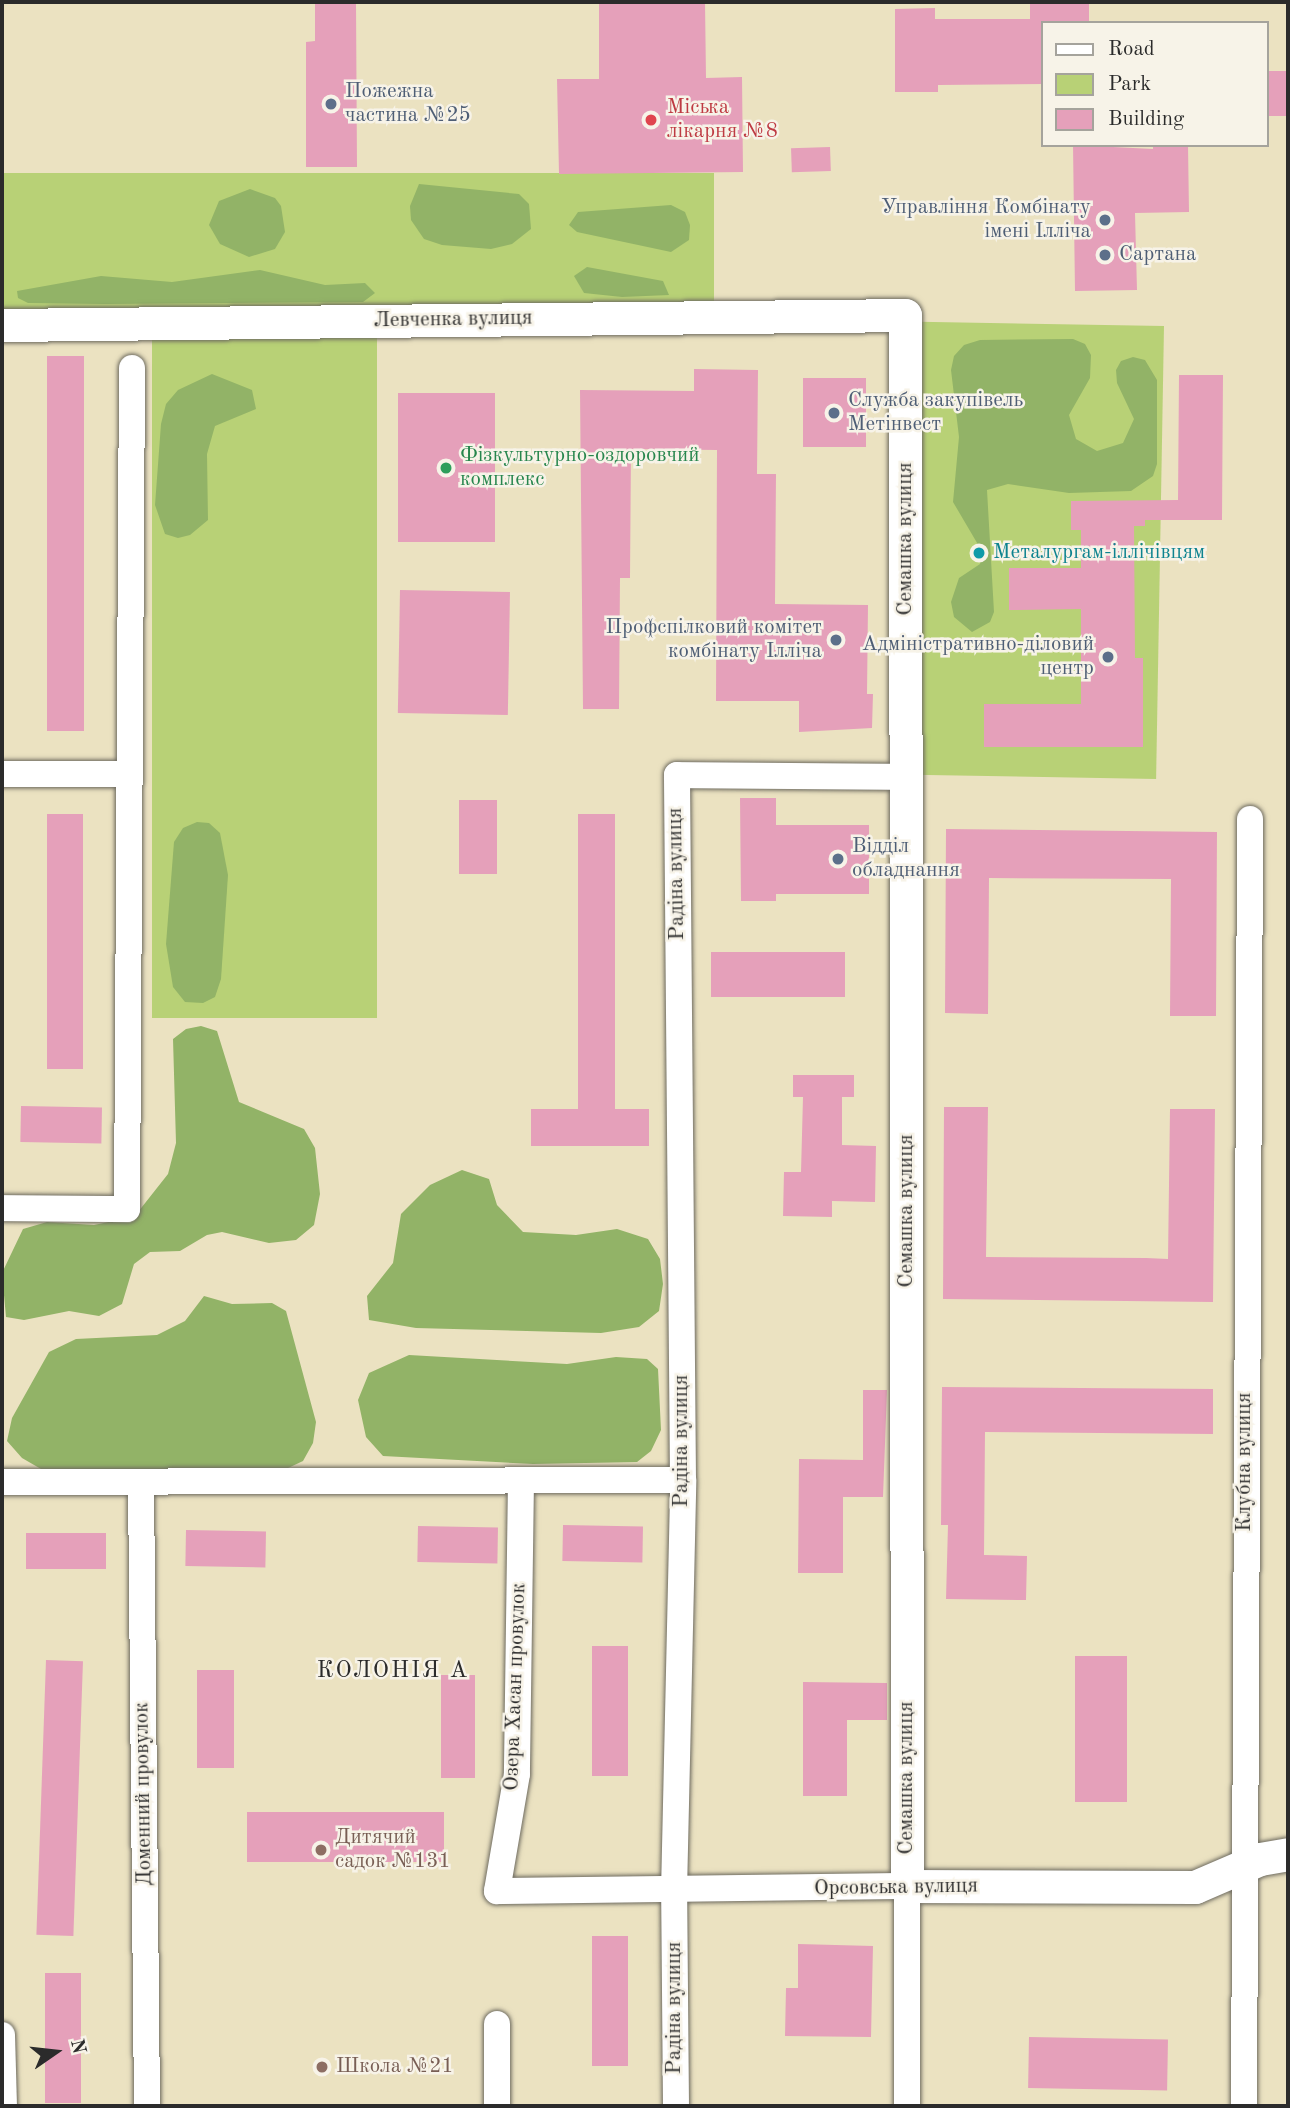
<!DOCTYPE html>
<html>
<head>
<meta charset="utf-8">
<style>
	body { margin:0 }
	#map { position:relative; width:1290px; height:2108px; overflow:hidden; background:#ebe2c1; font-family:"Old Standard TT",serif }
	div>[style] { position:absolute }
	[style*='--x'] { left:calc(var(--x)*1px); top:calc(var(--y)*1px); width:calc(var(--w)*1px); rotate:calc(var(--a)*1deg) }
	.green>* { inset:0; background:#b8d176; transform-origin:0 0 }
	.forest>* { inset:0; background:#92b367 }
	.building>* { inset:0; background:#e5a0ba; transform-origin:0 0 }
	.roads { filter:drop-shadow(0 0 2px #6e6b60) drop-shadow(0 0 2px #6e6b60) }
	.minor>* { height:26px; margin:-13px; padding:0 13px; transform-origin:13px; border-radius:13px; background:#fff }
	.tertiary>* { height:33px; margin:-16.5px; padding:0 16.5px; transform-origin:16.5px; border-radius:16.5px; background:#fff }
	.dots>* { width:19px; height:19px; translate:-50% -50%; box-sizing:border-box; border:4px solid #f7f3e8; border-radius:50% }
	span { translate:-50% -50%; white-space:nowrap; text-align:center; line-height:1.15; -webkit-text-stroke:5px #f7f3e8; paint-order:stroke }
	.service-label { font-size:21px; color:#4e5e75 }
	.left { translate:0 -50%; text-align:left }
	.right { translate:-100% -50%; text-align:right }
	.health-label { font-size:21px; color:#be3a42 }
	.street-label { font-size:21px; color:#2b2b2b }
	.leisure-label { font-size:21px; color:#27864d }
	.culture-label { font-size:21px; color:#0d838f }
	.education-label { font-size:21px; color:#785e54 }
	.neighbourhood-label { font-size:23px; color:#2b2b2b; letter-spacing:2px }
	.frame { position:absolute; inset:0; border:4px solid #2b2b2b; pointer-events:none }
	.legend { position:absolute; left:1041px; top:21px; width:228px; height:126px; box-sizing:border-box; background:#f7f3e8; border:2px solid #a5a39c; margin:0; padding:9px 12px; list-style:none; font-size:21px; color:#2b2b2b }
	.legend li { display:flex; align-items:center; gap:14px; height:35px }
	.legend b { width:35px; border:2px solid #a5a39c }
	.north { position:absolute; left:21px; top:2017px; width:70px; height:70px; -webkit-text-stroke:5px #f7f3e8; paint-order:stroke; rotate:76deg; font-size:19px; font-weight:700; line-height:28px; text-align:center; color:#2b2b2b }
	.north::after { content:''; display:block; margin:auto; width:24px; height:32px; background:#2b2b2b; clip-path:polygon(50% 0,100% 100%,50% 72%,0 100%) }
</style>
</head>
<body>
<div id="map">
	<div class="green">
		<div style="left:714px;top:173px;width:136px;height:712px;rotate:90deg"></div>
		<div style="left:1164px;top:326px;width:453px;height:259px;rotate:91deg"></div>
		<div style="left:377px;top:327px;width:691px;height:225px;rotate:90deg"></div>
	</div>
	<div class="forest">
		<div style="clip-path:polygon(419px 184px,519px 194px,529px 204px,531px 229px,512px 244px,491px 249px,442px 245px,424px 239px,411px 220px,410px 206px)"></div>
		<div style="clip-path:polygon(250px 189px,275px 198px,281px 206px,285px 232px,275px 249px,249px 257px,220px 244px,209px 225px,219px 201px)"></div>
		<div style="clip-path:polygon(671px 205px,685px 212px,690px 225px,689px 240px,671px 252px,577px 232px,569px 225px,578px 212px)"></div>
		<div style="clip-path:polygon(587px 267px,663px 281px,669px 295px,622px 297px,584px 293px,574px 276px)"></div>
		<div style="clip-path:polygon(260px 270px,325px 285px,365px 283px,375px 293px,363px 302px,105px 304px,28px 303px,18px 298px,17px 291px,101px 276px,172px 282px)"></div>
		<div style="clip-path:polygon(1073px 339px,1085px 344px,1091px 355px,1090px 378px,1069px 415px,1076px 439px,1097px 451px,1123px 443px,1134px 419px,1117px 383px,1116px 370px,1121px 361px,1133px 357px,1145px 360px,1157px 380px,1157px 464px,1153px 476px,1131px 491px,1069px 493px,1008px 484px,987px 490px,994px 612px,990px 622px,972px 632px,954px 617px,951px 602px,959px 578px,980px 564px,983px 553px,953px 502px,959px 437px,951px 370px,954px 356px,964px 345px,980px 340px)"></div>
		<div style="clip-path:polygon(212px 374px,252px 390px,256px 409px,215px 426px,207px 454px,208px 520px,190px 535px,178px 538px,165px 534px,155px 505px,161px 424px,166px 404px,178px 390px)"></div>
		<div style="clip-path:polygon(197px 822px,209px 823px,220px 833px,228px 875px,221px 979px,215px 997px,203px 1003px,185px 1002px,173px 987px,166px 944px,174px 842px,183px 828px)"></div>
		<div style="clip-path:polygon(201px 1026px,217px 1031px,239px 1102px,304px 1129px,315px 1148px,320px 1194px,314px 1225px,296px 1240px,269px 1243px,222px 1232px,207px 1235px,180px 1251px,150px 1252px,134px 1264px,122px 1304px,99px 1316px,69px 1311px,24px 1320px,6px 1317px,2px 1273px,23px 1229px,47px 1222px,94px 1225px,118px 1220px,138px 1212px,168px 1174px,176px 1143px,173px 1039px,186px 1029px)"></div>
		<div style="clip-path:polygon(462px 1170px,489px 1179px,497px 1205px,523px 1232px,576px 1235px,617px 1229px,648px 1239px,660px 1259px,663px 1284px,659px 1311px,639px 1327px,601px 1333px,416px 1328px,369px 1320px,367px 1296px,393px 1263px,401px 1214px,430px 1185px)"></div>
		<div style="clip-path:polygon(204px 1296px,232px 1304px,272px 1303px,286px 1311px,316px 1422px,313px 1443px,303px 1461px,286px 1469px,41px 1469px,22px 1458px,7px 1441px,12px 1418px,49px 1352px,76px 1339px,157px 1335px,185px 1321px)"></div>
		<div style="clip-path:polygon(409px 1355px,567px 1364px,616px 1357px,647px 1359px,658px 1369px,661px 1430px,651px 1451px,637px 1462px,533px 1464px,383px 1456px,366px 1437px,358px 1400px,369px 1373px)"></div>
	</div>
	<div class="building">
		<div style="clip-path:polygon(315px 2px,356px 2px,357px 167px,306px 167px,306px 42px,315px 41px)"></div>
		<div style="clip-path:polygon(599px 2px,705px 2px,706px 78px,742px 77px,743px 172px,559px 174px,557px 79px,599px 79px)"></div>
		<div style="clip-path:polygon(1030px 2px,1089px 2px,1089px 23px,1043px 23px,1043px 84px,938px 85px,938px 92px,895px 92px,895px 9px,935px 8px,935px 19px,1030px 19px)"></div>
		<div style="left:1267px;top:71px;width:21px;height:45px"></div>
		<div style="clip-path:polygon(1073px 145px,1153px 149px,1153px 145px,1188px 145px,1189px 212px,1135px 213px,1137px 290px,1075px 291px)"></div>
		<div style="left:830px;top:147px;width:24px;height:39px;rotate:88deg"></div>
		<div style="left:47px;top:356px;width:37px;height:375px"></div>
		<div style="clip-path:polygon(694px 369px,758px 370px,757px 474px,776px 474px,775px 604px,868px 605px,867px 694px,873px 694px,872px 728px,799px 732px,799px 701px,716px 701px,717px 450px,631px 449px,630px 578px,620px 578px,619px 709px,583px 709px,580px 390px,694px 391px)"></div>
		<div style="clip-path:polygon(1179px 375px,1223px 375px,1222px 520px,1145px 520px,1145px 526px,1134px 526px,1135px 658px,1143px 658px,1143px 747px,984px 747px,984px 704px,1081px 704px,1081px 609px,1009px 610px,1009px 568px,1081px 568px,1081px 530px,1071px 530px,1071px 501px,1178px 500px)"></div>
		<div style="left:803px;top:378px;width:63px;height:69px"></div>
		<div style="left:398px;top:393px;width:97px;height:149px"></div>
		<div style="left:400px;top:590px;width:110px;height:123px;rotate:1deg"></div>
		<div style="clip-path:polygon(740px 798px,776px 798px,776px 825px,869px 825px,869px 894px,776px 894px,776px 901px,741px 901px)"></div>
		<div style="left:459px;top:800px;width:38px;height:74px"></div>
		<div style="left:47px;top:814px;width:36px;height:255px"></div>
		<div style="clip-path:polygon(578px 814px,615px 814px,615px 1109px,649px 1109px,649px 1146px,531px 1146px,531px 1109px,578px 1109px)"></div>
		<div style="clip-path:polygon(946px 829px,1217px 832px,1216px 1016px,1170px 1016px,1171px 879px,989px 878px,988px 1014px,945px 1013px)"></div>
		<div style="left:711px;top:952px;width:134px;height:45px"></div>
		<div style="clip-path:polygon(793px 1075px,854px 1075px,854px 1097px,842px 1097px,842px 1145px,876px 1146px,875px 1202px,832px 1201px,832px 1217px,783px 1216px,784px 1172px,801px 1172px,803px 1097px,793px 1097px)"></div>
		<div style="left:21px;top:1106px;width:81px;height:36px;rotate:1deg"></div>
		<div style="clip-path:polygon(944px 1107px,988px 1107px,986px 1257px,1146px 1258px,1168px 1259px,1170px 1109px,1215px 1109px,1213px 1302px,943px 1299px)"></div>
		<div style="clip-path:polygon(942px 1387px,1213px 1389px,1213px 1434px,985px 1432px,984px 1555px,1027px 1556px,1026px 1600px,946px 1599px,948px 1525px,941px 1525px)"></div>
		<div style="clip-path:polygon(863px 1390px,887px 1390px,883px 1497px,843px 1497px,843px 1573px,798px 1573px,799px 1459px,863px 1460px)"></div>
		<div style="left:563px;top:1525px;width:80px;height:36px;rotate:1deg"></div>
		<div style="left:418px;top:1526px;width:80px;height:36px;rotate:1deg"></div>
		<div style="left:186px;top:1530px;width:80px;height:36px;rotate:1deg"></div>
		<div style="left:26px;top:1533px;width:80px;height:36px"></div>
		<div style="left:592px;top:1646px;width:36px;height:130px"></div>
		<div style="left:1075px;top:1656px;width:52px;height:146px"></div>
		<div style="left:46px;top:1660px;width:37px;height:275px;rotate:2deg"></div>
		<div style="left:197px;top:1670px;width:37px;height:98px"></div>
		<div style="left:441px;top:1675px;width:34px;height:103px"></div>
		<div style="clip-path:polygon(803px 1682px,887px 1683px,887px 1720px,847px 1720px,847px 1796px,803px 1796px)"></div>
		<div style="left:247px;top:1812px;width:197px;height:50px"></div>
		<div style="left:592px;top:1936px;width:36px;height:130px"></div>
		<div style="clip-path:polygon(798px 1944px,873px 1946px,871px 2037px,785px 2036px,786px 1988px,798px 1988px)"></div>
		<div style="left:45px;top:1973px;width:36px;height:130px"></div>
		<div style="left:1029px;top:2037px;width:139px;height:51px;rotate:1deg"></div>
	</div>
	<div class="roads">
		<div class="minor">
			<div style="--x:2;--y:774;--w:128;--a:0"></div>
			<div style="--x:2;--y:1208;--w:125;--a:0.5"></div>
			<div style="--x:127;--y:1209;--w:841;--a:-89.66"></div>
			<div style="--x:521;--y:1480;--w:294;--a:90.8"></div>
			<div style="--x:517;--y:1774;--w:119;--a:99.7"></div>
			<div style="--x:497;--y:1891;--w:410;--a:-0.7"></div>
			<div style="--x:907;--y:1886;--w:220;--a:90"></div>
			<div style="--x:2;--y:1482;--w:681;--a:-0.17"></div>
			<div style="--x:141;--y:1482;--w:624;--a:89.45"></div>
			<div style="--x:497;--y:2024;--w:82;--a:90"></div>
			<div style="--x:2;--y:2035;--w:71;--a:88.4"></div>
			<div style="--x:676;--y:2106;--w:214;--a:-90.5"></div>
			<div style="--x:674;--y:1892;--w:412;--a:-88.7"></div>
			<div style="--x:683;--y:1480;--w:705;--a:-90.49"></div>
			<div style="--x:677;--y:775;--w:229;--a:0.5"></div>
			<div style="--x:1244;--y:2106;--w:1287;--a:-89.73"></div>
		</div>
		<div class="tertiary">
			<div style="--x:2;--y:325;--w:903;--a:-0.63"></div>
			<div style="--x:905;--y:315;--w:1571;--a:89.93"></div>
			<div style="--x:907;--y:1886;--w:288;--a:0.2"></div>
			<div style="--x:1195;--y:1887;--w:71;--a:-23.3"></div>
			<div style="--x:1260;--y:1859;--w:28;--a:-10"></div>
		</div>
	</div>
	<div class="dots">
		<div style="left:331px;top:104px;background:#5c6f8a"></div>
		<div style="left:651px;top:120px;background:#e0444e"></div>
		<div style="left:1105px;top:220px;background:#5c6f8a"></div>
		<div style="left:1105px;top:255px;background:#5c6f8a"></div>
		<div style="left:834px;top:413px;background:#5c6f8a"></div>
		<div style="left:446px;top:468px;background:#2e9e5b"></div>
		<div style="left:979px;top:553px;background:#0f9aa8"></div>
		<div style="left:836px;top:640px;background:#5c6f8a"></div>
		<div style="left:1108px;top:657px;background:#5c6f8a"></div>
		<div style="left:838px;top:859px;background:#5c6f8a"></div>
		<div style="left:321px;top:1850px;background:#8d6e63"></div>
		<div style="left:322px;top:2067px;background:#8d6e63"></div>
	</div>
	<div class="service-label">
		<span class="left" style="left:345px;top:104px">Пожежна<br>частина №25</span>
		<span class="right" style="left:1091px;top:220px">Управління Комбінату<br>імені Ілліча</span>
		<span class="left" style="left:1119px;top:255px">Сартана</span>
		<span class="left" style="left:848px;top:413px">Служба закупівель<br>Метінвест</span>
		<span class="right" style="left:822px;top:640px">Профспілковий комітет<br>комбінату Ілліча</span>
		<span class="right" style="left:1094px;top:657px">Адміністративно-діловий<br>центр</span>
		<span class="left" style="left:852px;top:859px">Відділ<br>обладнання</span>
	</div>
	<div class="health-label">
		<span class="left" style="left:667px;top:120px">Міська<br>лікарня №8</span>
	</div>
	<div class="street-label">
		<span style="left:453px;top:320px;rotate:-1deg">Левченка вулиця</span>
		<span style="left:906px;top:539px;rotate:-90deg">Семашка вулиця</span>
		<span style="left:677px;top:874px;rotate:-91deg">Радіна вулиця</span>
		<span style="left:907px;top:1211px;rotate:-90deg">Семашка вулиця</span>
		<span style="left:682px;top:1441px;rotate:-90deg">Радіна вулиця</span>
		<span style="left:1245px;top:1462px;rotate:-90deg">Клубна вулиця</span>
		<span style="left:516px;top:1687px;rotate:-88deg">Озера Хасан провулок</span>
		<span style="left:907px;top:1778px;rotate:-90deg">Семашка вулиця</span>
		<span style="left:144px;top:1794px;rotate:-91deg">Доменний провулок</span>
		<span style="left:896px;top:1888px;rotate:-1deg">Орсовська вулиця</span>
		<span style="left:675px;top:2008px;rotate:-90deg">Радіна вулиця</span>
	</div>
	<div class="leisure-label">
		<span class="left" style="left:460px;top:468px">Фізкультурно-оздоровчий<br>комплекс</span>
	</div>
	<div class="culture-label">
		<span class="left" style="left:993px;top:553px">Металургам-іллічівцям</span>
	</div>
	<div class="education-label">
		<span class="left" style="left:335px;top:1850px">Дитячий<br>садок №131</span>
		<span class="left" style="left:336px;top:2067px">Школа №21</span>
	</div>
	<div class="neighbourhood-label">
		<span style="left:393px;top:1671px">КОЛОНІЯ А</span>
	</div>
	<div class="frame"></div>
	<ul class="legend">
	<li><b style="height:9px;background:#fff"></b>Road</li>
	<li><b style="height:19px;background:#b8d176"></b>Park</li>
	<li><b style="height:19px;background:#e5a0ba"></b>Building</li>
	</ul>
	<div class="north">N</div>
</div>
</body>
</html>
